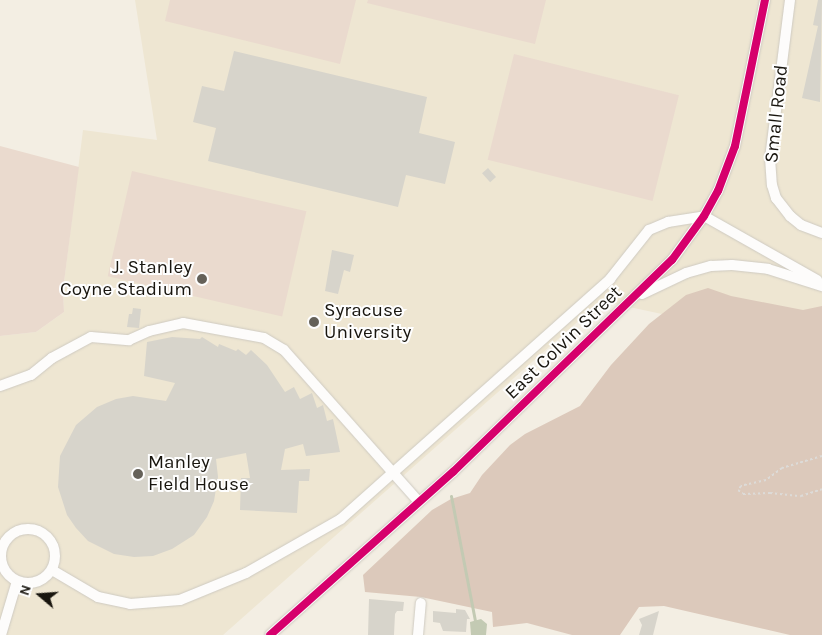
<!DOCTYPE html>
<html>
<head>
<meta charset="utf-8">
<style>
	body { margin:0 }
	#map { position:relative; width:822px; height:635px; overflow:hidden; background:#f3eee3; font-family:Karla,sans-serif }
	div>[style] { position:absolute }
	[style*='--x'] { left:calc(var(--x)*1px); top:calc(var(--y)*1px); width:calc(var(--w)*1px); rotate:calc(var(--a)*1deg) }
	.built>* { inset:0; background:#eee6d2 }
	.green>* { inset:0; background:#eadace; transform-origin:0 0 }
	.forest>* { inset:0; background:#dcc9bb }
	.water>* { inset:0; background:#c3cab3 }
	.stream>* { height:3px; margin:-1.5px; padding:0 1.5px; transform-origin:1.5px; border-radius:1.5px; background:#c3cab3 }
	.building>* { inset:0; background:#d7d4cb; transform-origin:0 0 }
	.path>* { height:2px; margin-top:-1px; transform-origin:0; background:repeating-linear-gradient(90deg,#dddbd8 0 2.5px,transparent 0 5px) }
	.roads { filter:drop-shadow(0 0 1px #cecac1) drop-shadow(0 0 1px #cecac1) }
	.minor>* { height:10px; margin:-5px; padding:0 5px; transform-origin:5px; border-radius:5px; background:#fdfcfb }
	.minor>.ring { margin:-5px; padding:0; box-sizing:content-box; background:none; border:10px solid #fdfcfb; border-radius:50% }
	.cycleway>* { height:8px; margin:-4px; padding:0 4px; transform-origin:4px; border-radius:4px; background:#d6006c }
	.dots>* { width:14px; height:14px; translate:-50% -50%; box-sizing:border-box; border:2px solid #fefefe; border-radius:50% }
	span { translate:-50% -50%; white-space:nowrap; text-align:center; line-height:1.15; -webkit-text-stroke:4px #fefefe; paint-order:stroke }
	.street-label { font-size:19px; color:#18150e }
	.poi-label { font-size:19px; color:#18150e }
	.right { translate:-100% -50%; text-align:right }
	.left { translate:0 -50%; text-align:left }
	.north { position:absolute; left:15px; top:570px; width:50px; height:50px; -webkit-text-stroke:4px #fefefe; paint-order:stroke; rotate:288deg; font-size:14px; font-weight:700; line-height:20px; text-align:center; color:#18150e }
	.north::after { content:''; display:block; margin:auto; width:18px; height:22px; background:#18150e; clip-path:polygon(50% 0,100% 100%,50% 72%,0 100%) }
</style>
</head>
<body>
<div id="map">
	<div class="built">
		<div style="clip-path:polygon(135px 0,822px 0,822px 348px,601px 301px,223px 635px,0 635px,0 336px,36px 332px,64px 312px,63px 290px,83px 130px,157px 140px)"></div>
	</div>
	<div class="green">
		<div style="clip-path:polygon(170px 0,356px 0,340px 64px,165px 21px)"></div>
		<div style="clip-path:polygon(368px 0,546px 0,535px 44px,367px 3px)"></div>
		<div style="left:514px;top:54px;width:170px;height:109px;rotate:14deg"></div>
		<div style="clip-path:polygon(0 146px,79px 167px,63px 290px,64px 312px,36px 332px,0 336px)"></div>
		<div style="left:132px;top:171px;width:179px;height:108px;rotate:13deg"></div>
	</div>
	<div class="forest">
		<div style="clip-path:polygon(708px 288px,731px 296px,803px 310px,822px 306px,822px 635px,790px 635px,664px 606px,639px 607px,620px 635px,572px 635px,527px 623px,493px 627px,492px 612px,421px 597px,365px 592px,363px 575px,432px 510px,451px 499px,470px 493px,482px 475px,510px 445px,525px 434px,580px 406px,611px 365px,649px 324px,686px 295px)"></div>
	</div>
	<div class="water">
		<div style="clip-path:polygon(481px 619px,487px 624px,486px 635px,471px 635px,470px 622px)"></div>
	</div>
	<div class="stream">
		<div style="--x:451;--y:496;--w:127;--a:79.1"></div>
	</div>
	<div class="building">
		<div style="clip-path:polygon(818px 0,822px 0,820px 102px,802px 98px,818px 26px,813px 25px)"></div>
		<div style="clip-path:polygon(234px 51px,427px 97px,419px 133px,455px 142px,445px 184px,406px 175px,398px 207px,208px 161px,216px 128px,193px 122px,202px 86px,224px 91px)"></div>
		<div style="left:488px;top:168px;width:12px;height:8px;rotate:48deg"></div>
		<div style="clip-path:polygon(332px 250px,354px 255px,350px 272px,344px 270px,338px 294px,325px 291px)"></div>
		<div style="clip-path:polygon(133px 308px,141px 309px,139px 328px,127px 327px,129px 314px,132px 314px)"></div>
		<div style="clip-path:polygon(172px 337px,200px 339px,202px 337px,218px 347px,219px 344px,236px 351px,238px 349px,246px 355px,251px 350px,267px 365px,285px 392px,294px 387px,300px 399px,312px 393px,317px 408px,323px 405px,327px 421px,333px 419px,340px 452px,306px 456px,303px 444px,285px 449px,281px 470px,310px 469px,309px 481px,299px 481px,297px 513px,240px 510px,241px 478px,250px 478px,246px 453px,216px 459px,218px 477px,214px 501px,207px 517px,194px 535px,172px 549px,153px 556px,134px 557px,114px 554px,88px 541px,76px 528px,67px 515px,58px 487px,60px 456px,76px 425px,97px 407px,116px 399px,133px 396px,166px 401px,175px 383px,144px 376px,147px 342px)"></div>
		<div style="clip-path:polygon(369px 599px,404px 602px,403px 611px,397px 611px,395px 614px,394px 635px,368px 635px)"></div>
		<div style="clip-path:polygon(456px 609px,465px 610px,470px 619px,467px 619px,466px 632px,443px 631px,440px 623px,433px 622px,433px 611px,456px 613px)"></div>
		<div style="clip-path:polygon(659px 611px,653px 635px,639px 635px,642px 625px,639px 619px)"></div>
	</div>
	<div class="path">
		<div style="--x:822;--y:456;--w:42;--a:163.3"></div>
		<div style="--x:782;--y:468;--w:20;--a:143"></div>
		<div style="--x:766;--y:480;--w:26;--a:167"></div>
		<div style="--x:741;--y:486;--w:5;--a:127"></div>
		<div style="--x:738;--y:490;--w:6;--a:39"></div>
		<div style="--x:743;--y:494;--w:27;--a:-2"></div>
		<div style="--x:770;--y:493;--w:31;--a:6"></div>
		<div style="--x:801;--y:496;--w:22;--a:-18"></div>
	</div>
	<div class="roads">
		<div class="minor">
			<div style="--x:790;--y:0;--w:159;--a:97.2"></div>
			<div style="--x:770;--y:158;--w:27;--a:86"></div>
			<div style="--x:772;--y:185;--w:14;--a:73"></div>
			<div style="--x:776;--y:198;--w:23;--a:52"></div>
			<div style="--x:790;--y:216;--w:14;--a:39"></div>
			<div style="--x:801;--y:225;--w:22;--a:21"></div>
			<div style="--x:704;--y:216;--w:130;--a:29.5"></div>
			<div style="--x:642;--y:294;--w:49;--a:-25.5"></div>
			<div style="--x:686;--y:273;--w:26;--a:-16"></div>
			<div style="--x:711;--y:266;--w:21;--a:-3"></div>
			<div style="--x:732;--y:265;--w:36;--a:6"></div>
			<div style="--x:768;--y:269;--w:57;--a:17.5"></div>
			<div style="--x:0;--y:386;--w:33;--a:-20"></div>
			<div style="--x:31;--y:375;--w:27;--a:-39"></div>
			<div style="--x:52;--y:358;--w:44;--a:-28.3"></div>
			<div style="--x:91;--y:337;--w:38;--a:5"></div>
			<div style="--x:129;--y:340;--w:22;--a:-24"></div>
			<div style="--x:149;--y:331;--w:35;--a:-13"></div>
			<div style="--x:183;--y:323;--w:82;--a:10.5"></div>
			<div style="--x:264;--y:338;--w:23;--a:31"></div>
			<div style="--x:284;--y:350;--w:203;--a:48.4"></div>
			<div class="ring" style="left:1px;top:529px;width:44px;height:44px"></div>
			<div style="--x:52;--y:570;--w:53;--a:30.4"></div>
			<div style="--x:98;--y:597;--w:33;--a:12"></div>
			<div style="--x:130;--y:604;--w:50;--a:-4.6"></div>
			<div style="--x:180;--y:600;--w:71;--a:-22.2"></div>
			<div style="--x:246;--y:573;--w:109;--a:-29.6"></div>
			<div style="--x:341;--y:519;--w:361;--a:-41.7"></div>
			<div style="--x:610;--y:279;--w:63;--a:-51.5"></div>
			<div style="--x:649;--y:230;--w:21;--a:-23"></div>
			<div style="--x:668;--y:222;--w:36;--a:-9"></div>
			<div style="--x:1;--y:635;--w:56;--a:-73.5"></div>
			<div style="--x:270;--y:635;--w:245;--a:-41.7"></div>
			<div style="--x:453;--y:472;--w:305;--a:-44.1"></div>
			<div style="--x:672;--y:260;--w:54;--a:-54"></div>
			<div style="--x:704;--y:216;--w:29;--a:-61"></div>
			<div style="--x:718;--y:191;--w:48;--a:-69.3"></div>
			<div style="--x:735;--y:146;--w:149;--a:-78.4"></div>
			<div style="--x:418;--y:635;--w:32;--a:-85"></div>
		</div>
	</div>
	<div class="cycleway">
		<div style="--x:270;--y:635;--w:245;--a:-41.7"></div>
		<div style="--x:453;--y:472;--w:305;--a:-44.1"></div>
		<div style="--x:672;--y:260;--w:54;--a:-54"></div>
		<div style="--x:704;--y:216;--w:29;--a:-61"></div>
		<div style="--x:718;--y:191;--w:48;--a:-69.3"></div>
		<div style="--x:735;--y:146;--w:149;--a:-78.4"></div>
	</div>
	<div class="dots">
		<div style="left:202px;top:279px;background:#656159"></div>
		<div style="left:314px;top:322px;background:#656159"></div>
		<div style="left:138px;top:474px;background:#656159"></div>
	</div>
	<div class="street-label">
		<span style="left:777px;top:114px;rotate:-84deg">Small Road</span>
		<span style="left:564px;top:343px;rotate:-44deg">East Colvin Street</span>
	</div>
	<div class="poi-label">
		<span class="right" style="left:192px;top:279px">J. Stanley<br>Coyne Stadium</span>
		<span class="left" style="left:324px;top:322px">Syracuse<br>University</span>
		<span class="left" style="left:148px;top:474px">Manley<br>Field House</span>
	</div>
	<div class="north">N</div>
</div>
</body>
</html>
